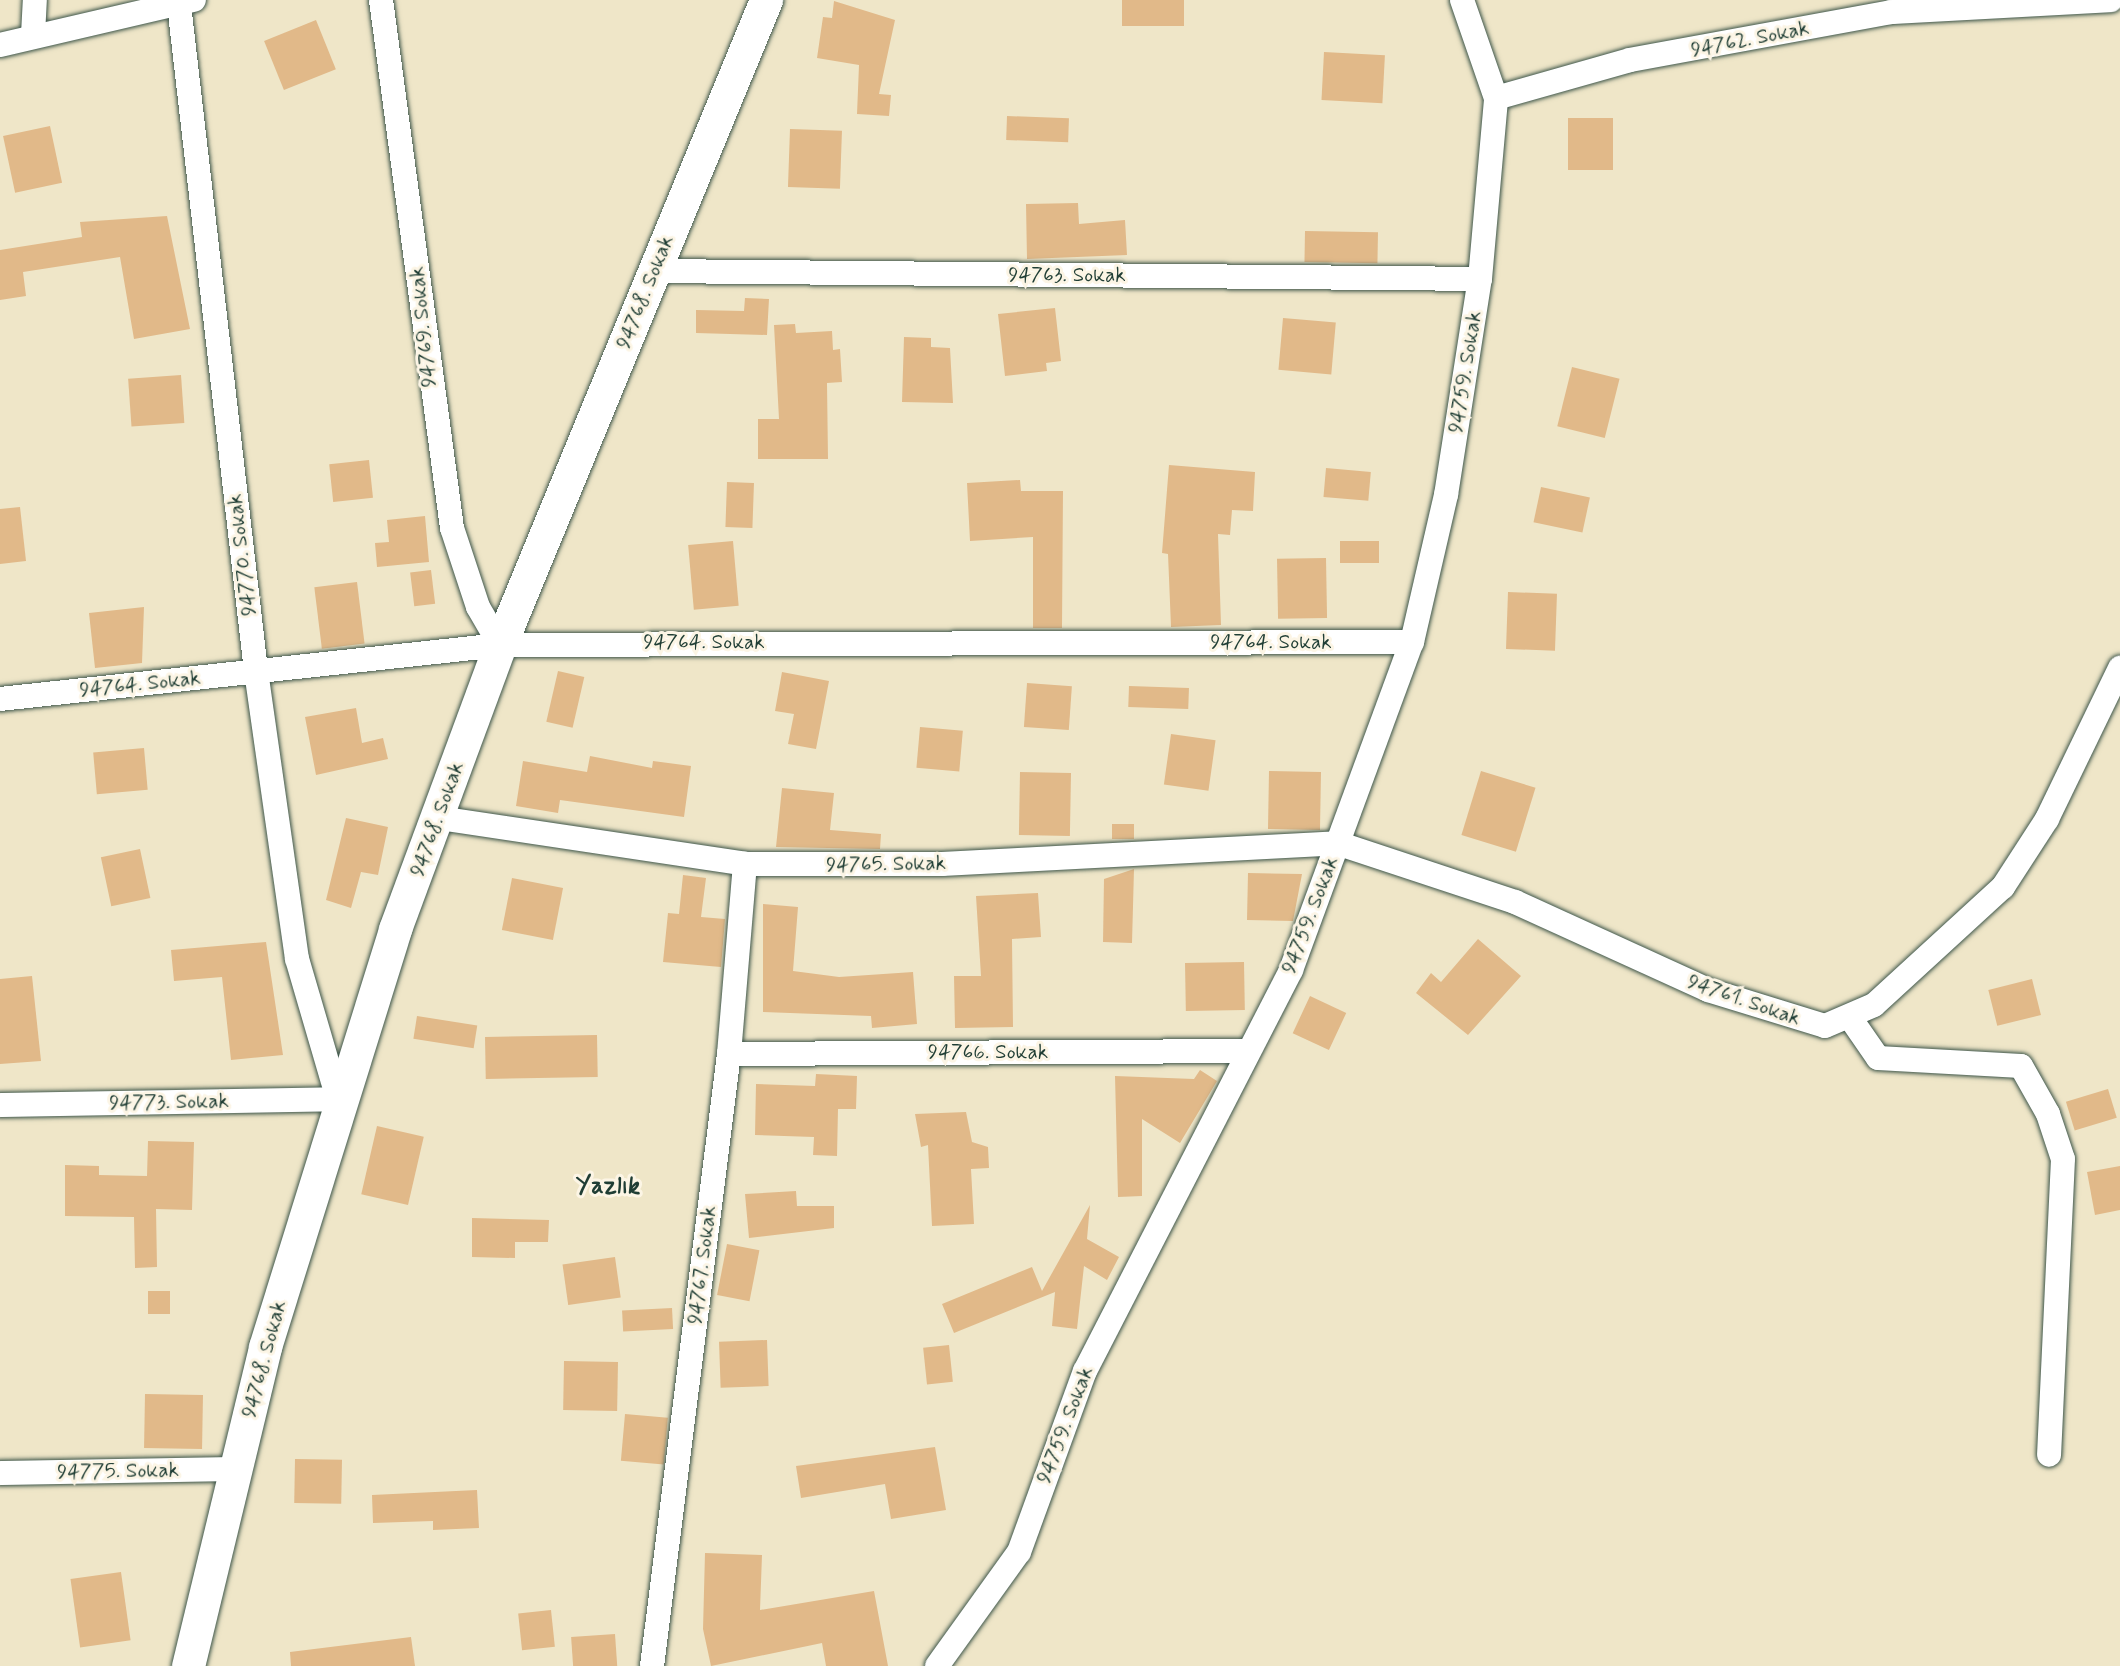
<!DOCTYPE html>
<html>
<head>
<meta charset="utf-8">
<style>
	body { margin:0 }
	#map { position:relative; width:2120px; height:1666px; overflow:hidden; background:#efe6c8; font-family:Mynerve,sans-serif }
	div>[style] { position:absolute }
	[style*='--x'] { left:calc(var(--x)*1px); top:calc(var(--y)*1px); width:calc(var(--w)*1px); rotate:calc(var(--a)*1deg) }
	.building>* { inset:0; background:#e1b989; transform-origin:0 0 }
	.roads { filter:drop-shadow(0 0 2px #3e564a) drop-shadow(0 0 2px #3e564a) }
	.street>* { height:24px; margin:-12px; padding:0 12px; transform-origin:12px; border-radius:12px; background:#fff }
	.secondary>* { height:33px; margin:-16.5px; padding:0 16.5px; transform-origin:16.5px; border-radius:16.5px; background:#fff }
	span { translate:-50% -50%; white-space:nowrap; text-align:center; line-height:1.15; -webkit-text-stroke:6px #fcf5e5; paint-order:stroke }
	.street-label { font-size:21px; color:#1f3d34 }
	.quarter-label { font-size:24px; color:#1f3d34; font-weight:700 }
</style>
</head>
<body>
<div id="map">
	<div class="building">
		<div style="left:1122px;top:0;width:62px;height:26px"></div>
		<div style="clip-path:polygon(834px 1px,895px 20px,879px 94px,891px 95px,889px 116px,857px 114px,859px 65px,817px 58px,823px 17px,832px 18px)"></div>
		<div style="left:316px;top:20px;width:53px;height:56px;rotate:68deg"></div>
		<div style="left:1324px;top:52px;width:61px;height:48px;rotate:3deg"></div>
		<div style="left:1007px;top:116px;width:62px;height:24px;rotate:2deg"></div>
		<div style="left:1568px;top:118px;width:45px;height:52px"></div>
		<div style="left:50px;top:126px;width:58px;height:48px;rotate:78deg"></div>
		<div style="left:790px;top:129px;width:52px;height:58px;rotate:2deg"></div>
		<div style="clip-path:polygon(1078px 203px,1079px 224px,1125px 220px,1127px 255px,1027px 259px,1026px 204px)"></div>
		<div style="clip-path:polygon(167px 216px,190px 329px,134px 339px,120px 257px,23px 272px,26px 296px,0 300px,0 250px,82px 237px,80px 222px)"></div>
		<div style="left:1305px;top:231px;width:73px;height:31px;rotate:1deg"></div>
		<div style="clip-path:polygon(745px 298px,769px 299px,767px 335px,696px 333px,696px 310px,744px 311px)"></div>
		<div style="clip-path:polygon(1055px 308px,1061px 361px,1046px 363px,1047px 371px,1005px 376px,998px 314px)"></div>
		<div style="left:1283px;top:318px;width:53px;height:52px;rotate:5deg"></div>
		<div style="clip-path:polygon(795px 324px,796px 333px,832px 331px,833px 350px,840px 349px,842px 382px,827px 383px,828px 459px,758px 459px,758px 419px,779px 419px,774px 325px)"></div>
		<div style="clip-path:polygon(904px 337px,931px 338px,931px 347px,950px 348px,953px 403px,902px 402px)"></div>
		<div style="left:1572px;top:367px;width:49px;height:61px;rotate:14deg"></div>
		<div style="left:181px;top:375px;width:48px;height:53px;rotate:86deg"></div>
		<div style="left:369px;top:460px;width:38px;height:40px;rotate:84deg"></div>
		<div style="clip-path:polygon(1169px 465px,1255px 472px,1253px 511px,1232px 510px,1230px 535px,1218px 534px,1221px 625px,1171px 627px,1168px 554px,1162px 553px)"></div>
		<div style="left:1326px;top:468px;width:45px;height:29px;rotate:5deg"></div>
		<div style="clip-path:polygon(1020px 480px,1021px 491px,1063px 491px,1062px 628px,1033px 628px,1033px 537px,970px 541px,967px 483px)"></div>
		<div style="left:727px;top:482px;width:27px;height:45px;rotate:2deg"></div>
		<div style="left:1541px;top:487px;width:50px;height:36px;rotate:12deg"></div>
		<div style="clip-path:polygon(20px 507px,26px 561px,0 564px,0 509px)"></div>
		<div style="clip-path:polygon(425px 516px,429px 562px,377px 567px,375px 543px,389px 542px,387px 520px)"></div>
		<div style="left:733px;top:541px;width:65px;height:45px;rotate:85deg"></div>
		<div style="left:1340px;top:541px;width:39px;height:22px"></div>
		<div style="left:1326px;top:558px;width:60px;height:49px;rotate:89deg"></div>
		<div style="left:431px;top:570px;width:34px;height:21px;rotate:83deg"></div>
		<div style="left:357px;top:582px;width:62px;height:43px;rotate:83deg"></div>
		<div style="left:1508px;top:592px;width:49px;height:57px;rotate:2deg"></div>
		<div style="clip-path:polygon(144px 607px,142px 663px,95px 668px,89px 613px)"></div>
		<div style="left:558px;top:671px;width:27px;height:52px;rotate:13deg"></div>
		<div style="clip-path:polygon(782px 672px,829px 681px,816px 749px,788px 744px,794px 714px,775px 711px)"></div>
		<div style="left:1027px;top:683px;width:45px;height:44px;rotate:4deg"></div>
		<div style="left:1129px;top:686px;width:60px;height:21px;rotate:2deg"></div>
		<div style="clip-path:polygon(356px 708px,362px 743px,383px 738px,388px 759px,316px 775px,305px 717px)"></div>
		<div style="left:920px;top:727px;width:43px;height:41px;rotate:5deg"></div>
		<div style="left:1171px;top:734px;width:45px;height:51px;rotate:8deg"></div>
		<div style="left:144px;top:748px;width:42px;height:51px;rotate:85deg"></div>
		<div style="clip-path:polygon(590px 756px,652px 768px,653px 761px,691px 766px,684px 817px,560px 800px,558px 813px,516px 806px,523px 761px,587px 772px)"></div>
		<div style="left:1269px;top:771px;width:52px;height:58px;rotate:1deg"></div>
		<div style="left:1481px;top:771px;width:57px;height:67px;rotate:17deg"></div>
		<div style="left:1020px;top:772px;width:51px;height:63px;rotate:1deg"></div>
		<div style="clip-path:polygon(782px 788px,834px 793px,830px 830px,881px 834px,880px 849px,776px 847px)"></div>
		<div style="clip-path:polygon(346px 818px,388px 827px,378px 875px,361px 872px,351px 908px,326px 900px)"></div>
		<div style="left:1134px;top:824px;width:15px;height:22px;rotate:90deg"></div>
		<div style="left:140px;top:849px;width:50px;height:40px;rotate:78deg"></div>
		<div style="clip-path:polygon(1134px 869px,1132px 943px,1103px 942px,1104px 879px)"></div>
		<div style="clip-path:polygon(1248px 873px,1302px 874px,1293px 921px,1247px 920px)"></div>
		<div style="clip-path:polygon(683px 875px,706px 878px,701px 917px,725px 919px,721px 967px,663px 962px,668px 913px,679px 914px)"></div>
		<div style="left:512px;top:878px;width:52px;height:53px;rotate:11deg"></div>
		<div style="clip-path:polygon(1038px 893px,1041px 937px,1012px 939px,1013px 1027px,955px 1028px,954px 976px,981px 976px,976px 896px)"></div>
		<div style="clip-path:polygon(763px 904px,798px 907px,793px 971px,839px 977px,913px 972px,917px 1024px,872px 1028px,871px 1016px,763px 1012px)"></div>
		<div style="clip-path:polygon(1478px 939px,1521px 976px,1468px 1035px,1416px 993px,1431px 973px,1441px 982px)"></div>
		<div style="clip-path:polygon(266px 942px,283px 1055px,231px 1060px,222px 977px,174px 981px,171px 950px)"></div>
		<div style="left:1244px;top:962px;width:48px;height:59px;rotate:89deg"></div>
		<div style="clip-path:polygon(32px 976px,41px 1061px,0 1064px,0 979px)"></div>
		<div style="left:2032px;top:979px;width:37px;height:45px;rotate:76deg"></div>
		<div style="left:1310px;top:996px;width:40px;height:41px;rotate:25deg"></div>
		<div style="left:417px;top:1016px;width:61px;height:23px;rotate:9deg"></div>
		<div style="left:597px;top:1035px;width:42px;height:112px;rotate:89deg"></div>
		<div style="clip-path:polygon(1200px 1070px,1217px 1081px,1180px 1143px,1142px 1119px,1142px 1196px,1118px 1197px,1115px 1076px,1194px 1079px)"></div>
		<div style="clip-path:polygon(816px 1074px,857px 1076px,856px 1109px,838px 1109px,837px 1156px,813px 1155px,814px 1137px,755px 1135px,756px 1084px,815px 1086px)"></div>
		<div style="left:2108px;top:1089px;width:30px;height:44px;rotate:73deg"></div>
		<div style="clip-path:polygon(966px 1112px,972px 1142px,988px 1147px,989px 1168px,971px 1169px,974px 1224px,932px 1226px,928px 1145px,921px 1147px,915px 1114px)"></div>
		<div style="left:377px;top:1126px;width:48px;height:70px;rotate:13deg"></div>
		<div style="clip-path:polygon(148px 1141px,194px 1142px,192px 1210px,156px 1209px,157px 1267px,135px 1268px,134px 1217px,65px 1216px,65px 1165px,99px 1166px,99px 1175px,147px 1176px)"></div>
		<div style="clip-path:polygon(2120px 1166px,2120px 1210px,2095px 1215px,2087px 1172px)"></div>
		<div style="clip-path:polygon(796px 1191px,797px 1206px,834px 1206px,834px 1228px,749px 1238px,745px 1194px)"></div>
		<div style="clip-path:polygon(1090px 1205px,1087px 1239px,1119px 1257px,1107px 1280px,1084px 1266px,1077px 1329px,1052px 1326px,1055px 1292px,954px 1333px,942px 1304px,1032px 1267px,1042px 1291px)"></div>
		<div style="clip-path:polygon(472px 1218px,549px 1220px,548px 1242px,515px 1242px,515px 1258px,472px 1257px)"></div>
		<div style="left:727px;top:1244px;width:33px;height:52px;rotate:11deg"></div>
		<div style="left:615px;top:1257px;width:41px;height:53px;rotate:82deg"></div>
		<div style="left:148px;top:1291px;width:22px;height:23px"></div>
		<div style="left:672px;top:1308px;width:21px;height:50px;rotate:87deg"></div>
		<div style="left:767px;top:1340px;width:46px;height:48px;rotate:88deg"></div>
		<div style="left:949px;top:1345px;width:37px;height:26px;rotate:84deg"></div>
		<div style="left:564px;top:1361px;width:54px;height:49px;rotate:1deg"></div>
		<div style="left:145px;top:1394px;width:58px;height:54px;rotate:1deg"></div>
		<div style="left:625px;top:1414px;width:43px;height:47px;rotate:5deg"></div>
		<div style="clip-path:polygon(935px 1447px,946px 1510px,891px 1519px,885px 1484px,801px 1498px,796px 1466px)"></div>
		<div style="left:295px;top:1459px;width:47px;height:44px;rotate:1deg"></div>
		<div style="clip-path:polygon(477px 1490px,479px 1528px,433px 1530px,433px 1521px,373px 1523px,372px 1495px)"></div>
		<div style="clip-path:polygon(705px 1553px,762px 1555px,760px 1610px,874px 1591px,888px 1666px,826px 1666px,822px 1643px,711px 1666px,703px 1629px)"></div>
		<div style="left:121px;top:1572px;width:69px;height:51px;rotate:82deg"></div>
		<div style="left:551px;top:1610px;width:37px;height:33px;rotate:84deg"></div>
		<div style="left:615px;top:1634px;width:32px;height:44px;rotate:86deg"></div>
		<div style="clip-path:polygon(411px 1637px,415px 1666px,291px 1666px,290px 1652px)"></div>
	</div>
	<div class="roads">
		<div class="street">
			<div style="--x:381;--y:0;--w:533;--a:82.34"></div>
			<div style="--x:452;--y:528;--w:83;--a:71.8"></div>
			<div style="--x:478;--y:607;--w:44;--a:59.9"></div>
			<div style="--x:1462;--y:0;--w:104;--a:70.9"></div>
			<div style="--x:1496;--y:98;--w:139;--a:-15.8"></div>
			<div style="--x:1630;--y:60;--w:265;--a:-10.4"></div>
			<div style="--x:1891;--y:12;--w:220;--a:-3.1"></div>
			<div style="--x:33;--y:35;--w:35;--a:-87"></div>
			<div style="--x:0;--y:45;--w:199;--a:-13.1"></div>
			<div style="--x:653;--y:271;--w:827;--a:0.55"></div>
			<div style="--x:0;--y:699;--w:503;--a:-6.16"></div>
			<div style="--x:500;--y:645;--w:912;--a:-0.19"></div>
			<div style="--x:439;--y:818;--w:309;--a:8.5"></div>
			<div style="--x:745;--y:864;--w:197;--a:0"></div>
			<div style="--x:942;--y:864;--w:396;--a:-3"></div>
			<div style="--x:1337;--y:843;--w:188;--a:18.3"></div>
			<div style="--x:1515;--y:902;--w:212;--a:24.5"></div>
			<div style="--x:1708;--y:990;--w:122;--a:17.1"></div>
			<div style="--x:1825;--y:1026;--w:53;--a:-23.2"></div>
			<div style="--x:1874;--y:1005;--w:175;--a:-42.5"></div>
			<div style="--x:2003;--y:887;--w:81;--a:-57.1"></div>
			<div style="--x:2047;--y:819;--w:168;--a:-64.2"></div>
			<div style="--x:1851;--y:1019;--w:47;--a:55.3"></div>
			<div style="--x:1878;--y:1058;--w:143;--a:3.2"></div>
			<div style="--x:2021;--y:1066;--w:55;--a:60.6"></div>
			<div style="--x:2048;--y:1114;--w:47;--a:71.6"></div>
			<div style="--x:2063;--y:1159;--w:296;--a:92.7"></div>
			<div style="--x:729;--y:1054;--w:518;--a:-0.33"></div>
			<div style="--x:0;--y:1105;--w:338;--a:-1"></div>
			<div style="--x:338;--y:1099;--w:146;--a:-106.3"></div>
			<div style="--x:297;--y:959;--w:291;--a:-98.1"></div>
			<div style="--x:256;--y:671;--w:671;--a:-96.59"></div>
			<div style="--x:0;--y:1473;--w:236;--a:-1"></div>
			<div style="--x:652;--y:1666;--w:617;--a:-82.83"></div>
			<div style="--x:729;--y:1054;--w:191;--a:-85.2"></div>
			<div style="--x:937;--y:1666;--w:140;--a:-54.3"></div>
			<div style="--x:1019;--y:1552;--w:193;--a:-70"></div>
			<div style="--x:1085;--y:1371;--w:451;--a:-62.8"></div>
			<div style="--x:1291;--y:970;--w:350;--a:-69.8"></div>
			<div style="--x:1412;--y:642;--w:151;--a:-77"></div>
			<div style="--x:1446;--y:495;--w:219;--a:-81.1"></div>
			<div style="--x:1480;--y:279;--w:182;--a:-84.9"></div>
		</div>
		<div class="secondary">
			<div style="--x:188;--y:1666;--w:328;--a:-76.4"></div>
			<div style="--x:265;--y:1347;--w:438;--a:-72.7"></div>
			<div style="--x:395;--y:929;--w:303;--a:-69.7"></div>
			<div style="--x:500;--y:645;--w:698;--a:-67.59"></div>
		</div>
	</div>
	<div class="street-label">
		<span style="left:1750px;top:39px;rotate:-11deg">94762. Sokak</span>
		<span style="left:1067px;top:275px">94763. Sokak</span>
		<span style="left:645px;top:292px;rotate:-68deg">94768. Sokak</span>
		<span style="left:423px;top:327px;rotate:-96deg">94769. Sokak</span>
		<span style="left:1465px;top:372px;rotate:-81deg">94759. Sokak</span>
		<span style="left:242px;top:555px;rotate:-97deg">94770. Sokak</span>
		<span style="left:704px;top:642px">94764. Sokak</span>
		<span style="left:1271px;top:642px">94764. Sokak</span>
		<span style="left:140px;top:684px;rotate:-6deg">94764. Sokak</span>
		<span style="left:437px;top:819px;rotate:-70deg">94768. Sokak</span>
		<span style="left:886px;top:864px;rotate:-1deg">94765. Sokak</span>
		<span style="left:1310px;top:915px;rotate:-69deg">94759. Sokak</span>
		<span style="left:1744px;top:1000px;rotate:19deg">94761. Sokak</span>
		<span style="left:988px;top:1052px">94766. Sokak</span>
		<span style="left:169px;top:1102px;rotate:-1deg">94773. Sokak</span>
		<span style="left:702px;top:1265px;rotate:-83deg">94767. Sokak</span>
		<span style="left:264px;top:1359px;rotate:-75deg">94768. Sokak</span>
		<span style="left:1065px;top:1425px;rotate:-69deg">94759. Sokak</span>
		<span style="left:118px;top:1471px;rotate:-1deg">94775. Sokak</span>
	</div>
	<div class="quarter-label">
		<span style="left:608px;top:1187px">Yazlık</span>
	</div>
</div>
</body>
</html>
